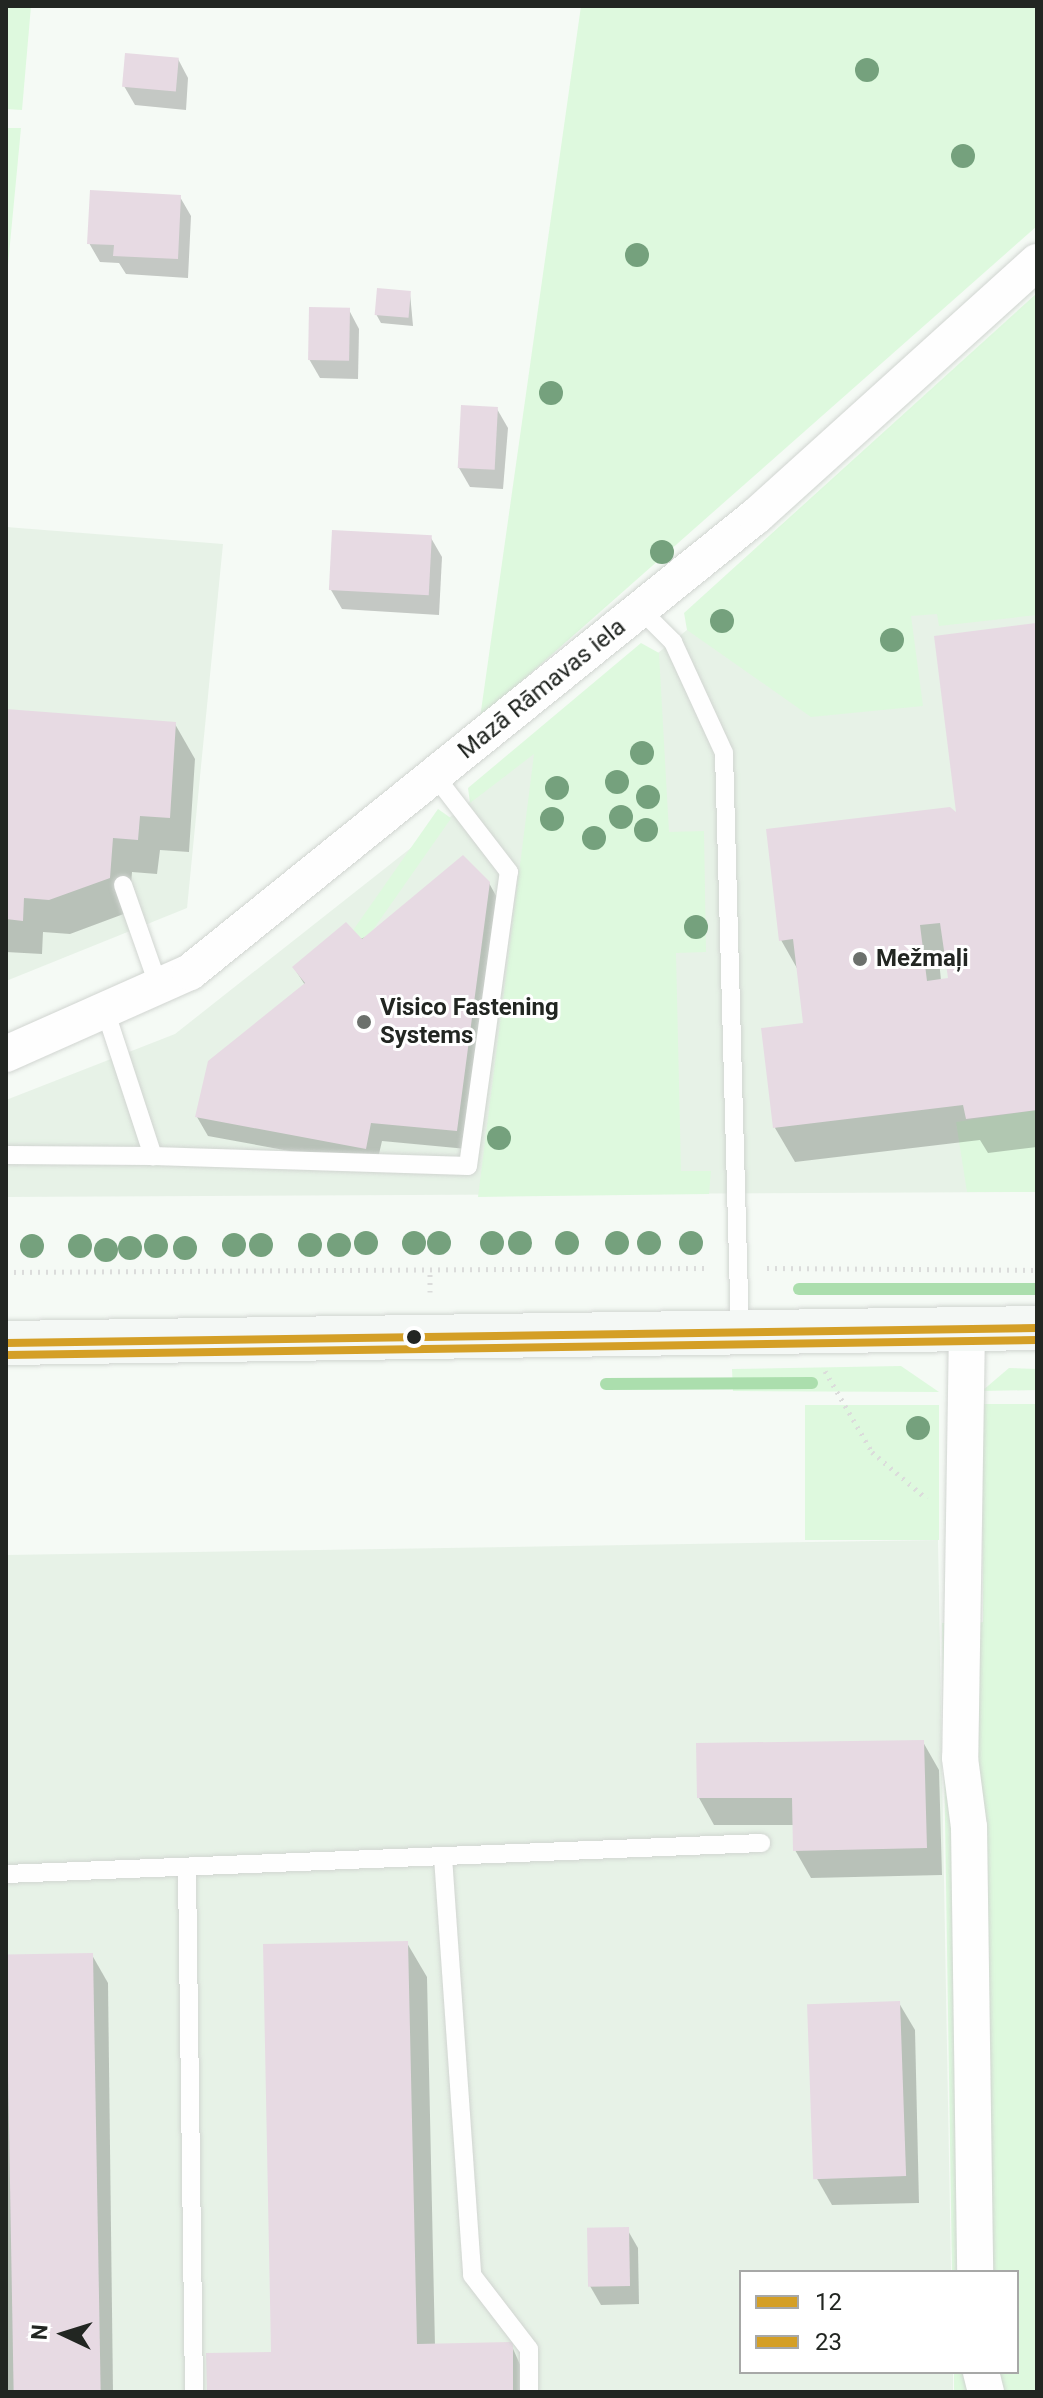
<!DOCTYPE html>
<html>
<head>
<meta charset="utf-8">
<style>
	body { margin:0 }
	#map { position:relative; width:1043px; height:2398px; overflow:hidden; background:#f5faf5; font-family:Roboto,sans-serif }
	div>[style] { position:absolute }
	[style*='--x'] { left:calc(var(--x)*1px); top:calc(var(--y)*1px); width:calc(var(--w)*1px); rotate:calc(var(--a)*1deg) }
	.built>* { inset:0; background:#e7f2e7 }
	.green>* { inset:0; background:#def9de; transform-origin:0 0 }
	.shadow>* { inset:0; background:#0003 }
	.stream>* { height:12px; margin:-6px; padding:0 6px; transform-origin:6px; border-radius:6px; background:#abdead }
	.building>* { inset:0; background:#e7dae3; transform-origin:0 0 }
	.path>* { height:5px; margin-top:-2.5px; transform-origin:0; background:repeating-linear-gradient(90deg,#dbdcdb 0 2px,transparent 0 8px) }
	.roads { filter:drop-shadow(0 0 2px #d1d5d1) drop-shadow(0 0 2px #d1d5d1) }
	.lane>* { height:18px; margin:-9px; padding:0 9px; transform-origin:9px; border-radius:9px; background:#fefefe }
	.street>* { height:36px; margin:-18px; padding:0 18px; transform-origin:18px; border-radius:18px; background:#fefefe }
	.secondary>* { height:44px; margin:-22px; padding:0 22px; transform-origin:22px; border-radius:22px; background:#f4f8f5 }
	.bus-1>* { height:8px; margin:-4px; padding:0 4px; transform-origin:4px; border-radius:4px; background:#d49f26 }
	.bus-2>* { height:8px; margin:-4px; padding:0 4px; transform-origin:4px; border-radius:4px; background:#d49f26 }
	.trees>* { width:24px; height:24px; margin:-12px; border-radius:50%; background:#75a17d }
	.dots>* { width:22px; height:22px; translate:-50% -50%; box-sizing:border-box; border:4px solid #fff; border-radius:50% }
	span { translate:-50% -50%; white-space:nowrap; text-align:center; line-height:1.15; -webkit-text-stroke:6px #fff; paint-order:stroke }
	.street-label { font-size:24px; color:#222622 }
	.poi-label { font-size:24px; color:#222622; font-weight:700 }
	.left { translate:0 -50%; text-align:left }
	.frame { position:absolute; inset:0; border:8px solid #222622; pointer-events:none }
	.legend { position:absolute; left:739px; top:2270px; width:280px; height:104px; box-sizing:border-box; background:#fff; border:2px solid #a7a8a7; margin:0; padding:10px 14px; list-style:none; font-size:24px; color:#222622 }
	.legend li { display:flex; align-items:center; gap:16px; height:40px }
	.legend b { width:40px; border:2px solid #a7a8a7 }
	.north { position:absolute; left:24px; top:2294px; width:80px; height:80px; -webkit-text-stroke:6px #fff; paint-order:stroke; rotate:274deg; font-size:22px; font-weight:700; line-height:32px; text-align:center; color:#222622 }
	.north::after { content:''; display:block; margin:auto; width:28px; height:36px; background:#222622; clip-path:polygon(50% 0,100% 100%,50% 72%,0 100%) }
</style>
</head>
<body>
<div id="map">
	<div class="built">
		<div style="clip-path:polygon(1037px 314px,1037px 1192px,6px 1197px,6px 1100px,175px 1034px,687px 630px)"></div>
		<div style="clip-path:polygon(6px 527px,223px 544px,187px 908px,6px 981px)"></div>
		<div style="clip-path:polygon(938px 1540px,951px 2272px,741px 2272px,741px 2372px,953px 2372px,953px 2392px,6px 2392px,6px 1555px)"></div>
	</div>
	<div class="green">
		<div style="clip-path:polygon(6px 6px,31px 6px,22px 110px,6px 109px)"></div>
		<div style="clip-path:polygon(581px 6px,1037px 6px,1037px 226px,480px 718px)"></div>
		<div style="clip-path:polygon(6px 128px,21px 128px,6px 286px)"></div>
		<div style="clip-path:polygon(1037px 293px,1037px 615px,939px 626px,937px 614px,911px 616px,923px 706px,811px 717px,687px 630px,684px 613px)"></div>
		<div style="clip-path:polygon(641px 643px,659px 653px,669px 832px,704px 831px,706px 952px,676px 953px,681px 1171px,711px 1171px,709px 1194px,478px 1197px,534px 754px,470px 803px,468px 788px)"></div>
		<div style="left:438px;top:809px;width:16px;height:352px;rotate:35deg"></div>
		<div style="clip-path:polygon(1037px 1110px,1037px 1192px,967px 1192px,956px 1122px)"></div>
		<div style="clip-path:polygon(901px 1366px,939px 1392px,733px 1391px,732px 1369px)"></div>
		<div style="clip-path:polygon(1009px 1368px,1037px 1369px,1037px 1390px,982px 1391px)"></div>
		<div style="clip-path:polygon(982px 1404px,1037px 1404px,1037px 2392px,954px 2392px,954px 2372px,1017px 2372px,1017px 2272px,952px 2272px,942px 1623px,983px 1622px)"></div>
		<div style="left:939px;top:1405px;width:135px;height:134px;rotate:90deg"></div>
	</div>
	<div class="shadow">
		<div style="clip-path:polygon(178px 59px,188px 78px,186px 110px,135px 105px,124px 86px)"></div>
		<div style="clip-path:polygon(180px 197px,191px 216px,188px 278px,126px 274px,119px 263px,100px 262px,89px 243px)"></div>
		<div style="clip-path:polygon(410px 293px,413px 326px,381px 323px,376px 314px)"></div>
		<div style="clip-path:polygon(349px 310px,359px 329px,358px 379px,320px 378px,309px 359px)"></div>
		<div style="clip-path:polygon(497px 409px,508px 428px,503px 489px,470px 487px,459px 468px)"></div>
		<div style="clip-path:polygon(431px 538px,442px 557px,439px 615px,342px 609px,331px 590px)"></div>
		<div style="clip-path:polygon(evenodd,1035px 625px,1037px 1147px,988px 1153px,980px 1140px,795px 1162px,775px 1128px,805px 1024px,798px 970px,781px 940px,959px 817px,1035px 625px,947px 958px,950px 980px,941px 981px,939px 959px,947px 958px)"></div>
		<div style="clip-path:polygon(6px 711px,175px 724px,195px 759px,189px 852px,160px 850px,157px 874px,132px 872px,129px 912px,70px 934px,43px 932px,42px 954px,6px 952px)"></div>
		<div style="clip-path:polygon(489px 883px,500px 903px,467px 1149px,382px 1141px,376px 1167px,208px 1136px,197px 1117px,305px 985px,294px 968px)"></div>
		<div style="clip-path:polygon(923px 1742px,939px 1770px,942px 1875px,811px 1878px,795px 1850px,794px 1825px,714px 1825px,699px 1798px)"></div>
		<div style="clip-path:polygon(407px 1943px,427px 1977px,435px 2346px,511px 2344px,532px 2392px,209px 2392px,274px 2354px)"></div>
		<div style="clip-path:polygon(92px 1955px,108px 1983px,113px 2392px,6px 2392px,6px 1957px)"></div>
		<div style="clip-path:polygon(899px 2003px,915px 2030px,919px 2203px,832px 2205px,816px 2177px)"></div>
		<div style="clip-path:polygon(627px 2229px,638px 2248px,639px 2304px,601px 2305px,590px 2286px)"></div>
	</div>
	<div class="stream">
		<div style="--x:799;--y:1289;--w:238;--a:0"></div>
		<div style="--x:606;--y:1384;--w:206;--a:-0.3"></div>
	</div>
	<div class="building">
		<div style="left:125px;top:53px;width:54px;height:34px;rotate:5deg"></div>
		<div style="clip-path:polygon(90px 190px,181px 195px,178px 259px,113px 256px,114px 245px,87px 244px)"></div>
		<div style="left:377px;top:288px;width:34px;height:27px;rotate:5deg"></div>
		<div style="left:309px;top:307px;width:41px;height:53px;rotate:1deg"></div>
		<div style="left:461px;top:405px;width:37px;height:63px;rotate:3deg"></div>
		<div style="left:332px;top:530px;width:100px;height:60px;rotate:3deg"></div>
		<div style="clip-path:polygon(evenodd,1036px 623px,1037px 1110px,966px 1119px,963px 1105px,773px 1128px,761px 1028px,803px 1023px,793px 939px,779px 941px,766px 829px,950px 807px,956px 812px,934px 636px,1036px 623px,940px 923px,948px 978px,927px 981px,920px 925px,940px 923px)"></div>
		<div style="clip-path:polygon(6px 709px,176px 722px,170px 818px,140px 816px,138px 840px,113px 838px,110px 878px,49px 900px,24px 898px,23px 921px,6px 919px)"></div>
		<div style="clip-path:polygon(463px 855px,490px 882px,457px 1131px,371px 1123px,366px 1149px,195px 1117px,208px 1061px,305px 983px,292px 967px,346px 922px,362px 939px)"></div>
		<div style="clip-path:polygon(924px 1740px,927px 1848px,793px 1851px,792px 1798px,697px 1798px,696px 1743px)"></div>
		<div style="clip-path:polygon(408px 1941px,417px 2344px,513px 2342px,513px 2392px,207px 2392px,206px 2353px,271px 2352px,263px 1944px)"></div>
		<div style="left:93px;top:1953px;width:439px;height:87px;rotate:89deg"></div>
		<div style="left:900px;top:2001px;width:175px;height:93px;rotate:88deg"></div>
		<div style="left:629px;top:2227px;width:59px;height:42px;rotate:89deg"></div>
	</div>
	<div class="path">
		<div style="--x:767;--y:1268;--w:270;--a:0.4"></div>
		<div style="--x:6;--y:1272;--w:703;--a:-0.33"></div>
		<div style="--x:430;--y:1292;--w:21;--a:-90"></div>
		<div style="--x:825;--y:1371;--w:94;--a:59.9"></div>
		<div style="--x:872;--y:1452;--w:72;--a:40.5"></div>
	</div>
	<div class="roads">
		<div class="lane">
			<div style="--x:640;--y:609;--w:47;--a:45"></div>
			<div style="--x:673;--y:642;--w:122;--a:65.3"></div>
			<div style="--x:724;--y:753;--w:579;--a:88.42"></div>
			<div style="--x:123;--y:885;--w:108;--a:70.6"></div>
			<div style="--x:106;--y:1013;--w:151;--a:71.8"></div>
			<div style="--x:153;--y:1156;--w:315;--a:1.8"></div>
			<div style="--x:468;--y:1166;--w:297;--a:-82.1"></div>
			<div style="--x:509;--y:872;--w:121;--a:-127.6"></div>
			<div style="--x:6;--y:1155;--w:147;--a:0.4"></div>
			<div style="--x:443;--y:1857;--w:419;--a:86"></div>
			<div style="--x:472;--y:2275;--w:93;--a:52.4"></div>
			<div style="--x:529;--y:2349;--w:43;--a:90"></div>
			<div style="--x:187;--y:1871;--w:521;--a:89.23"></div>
			<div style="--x:6;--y:1874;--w:756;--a:-2.35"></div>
		</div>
		<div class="street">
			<div style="--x:6;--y:1054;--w:201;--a:-24"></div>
			<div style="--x:190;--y:972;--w:727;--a:-38.86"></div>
			<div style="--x:756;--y:516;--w:379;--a:-42.1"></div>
			<div style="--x:967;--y:1329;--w:429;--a:90.9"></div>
			<div style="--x:960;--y:1758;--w:70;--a:82.6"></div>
			<div style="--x:969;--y:1827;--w:445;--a:89.2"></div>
			<div style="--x:981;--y:2372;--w:21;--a:76"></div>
		</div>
		<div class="secondary">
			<div style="--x:6;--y:1343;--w:1031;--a:-0.83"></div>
		</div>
	</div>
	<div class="bus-1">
		<div style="--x:6;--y:1343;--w:1031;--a:-0.83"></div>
	</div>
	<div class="bus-2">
		<div style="--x:6;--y:1355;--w:1031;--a:-0.83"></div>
	</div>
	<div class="trees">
		<div style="left:867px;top:70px"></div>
		<div style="left:963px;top:156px"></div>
		<div style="left:637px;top:255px"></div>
		<div style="left:551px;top:393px"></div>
		<div style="left:662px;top:552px"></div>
		<div style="left:722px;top:621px"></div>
		<div style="left:892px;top:640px"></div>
		<div style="left:642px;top:753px"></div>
		<div style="left:617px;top:782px"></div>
		<div style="left:557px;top:788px"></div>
		<div style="left:648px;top:797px"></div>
		<div style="left:621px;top:817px"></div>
		<div style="left:552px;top:819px"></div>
		<div style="left:646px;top:830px"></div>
		<div style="left:594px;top:838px"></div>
		<div style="left:696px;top:927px"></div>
		<div style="left:499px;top:1138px"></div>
		<div style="left:366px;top:1243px"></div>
		<div style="left:414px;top:1243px"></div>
		<div style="left:439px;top:1243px"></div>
		<div style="left:492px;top:1243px"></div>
		<div style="left:520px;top:1243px"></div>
		<div style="left:567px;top:1243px"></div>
		<div style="left:617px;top:1243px"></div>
		<div style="left:649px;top:1243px"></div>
		<div style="left:691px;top:1243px"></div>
		<div style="left:234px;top:1245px"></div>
		<div style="left:261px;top:1245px"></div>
		<div style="left:310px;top:1245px"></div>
		<div style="left:339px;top:1245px"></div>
		<div style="left:32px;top:1246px"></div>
		<div style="left:80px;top:1246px"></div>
		<div style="left:156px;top:1246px"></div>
		<div style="left:130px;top:1248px"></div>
		<div style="left:185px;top:1248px"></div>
		<div style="left:106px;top:1250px"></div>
		<div style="left:918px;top:1428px"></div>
	</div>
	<div class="dots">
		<div style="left:860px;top:959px;background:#6c706c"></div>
		<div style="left:364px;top:1022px;background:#6c706c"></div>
		<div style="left:414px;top:1337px;background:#222622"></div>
	</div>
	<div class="street-label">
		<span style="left:542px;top:689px;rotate:-39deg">Mazā Rāmavas iela</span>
	</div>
	<div class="poi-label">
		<span class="left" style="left:876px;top:959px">Mežmaļi</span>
		<span class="left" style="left:380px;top:1022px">Visico Fastening<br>Systems</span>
	</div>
	<div class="frame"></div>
	<ul class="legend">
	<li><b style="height:10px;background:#d49f26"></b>12</li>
	<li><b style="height:10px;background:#d49f26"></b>23</li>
	</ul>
	<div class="north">N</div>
</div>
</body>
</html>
